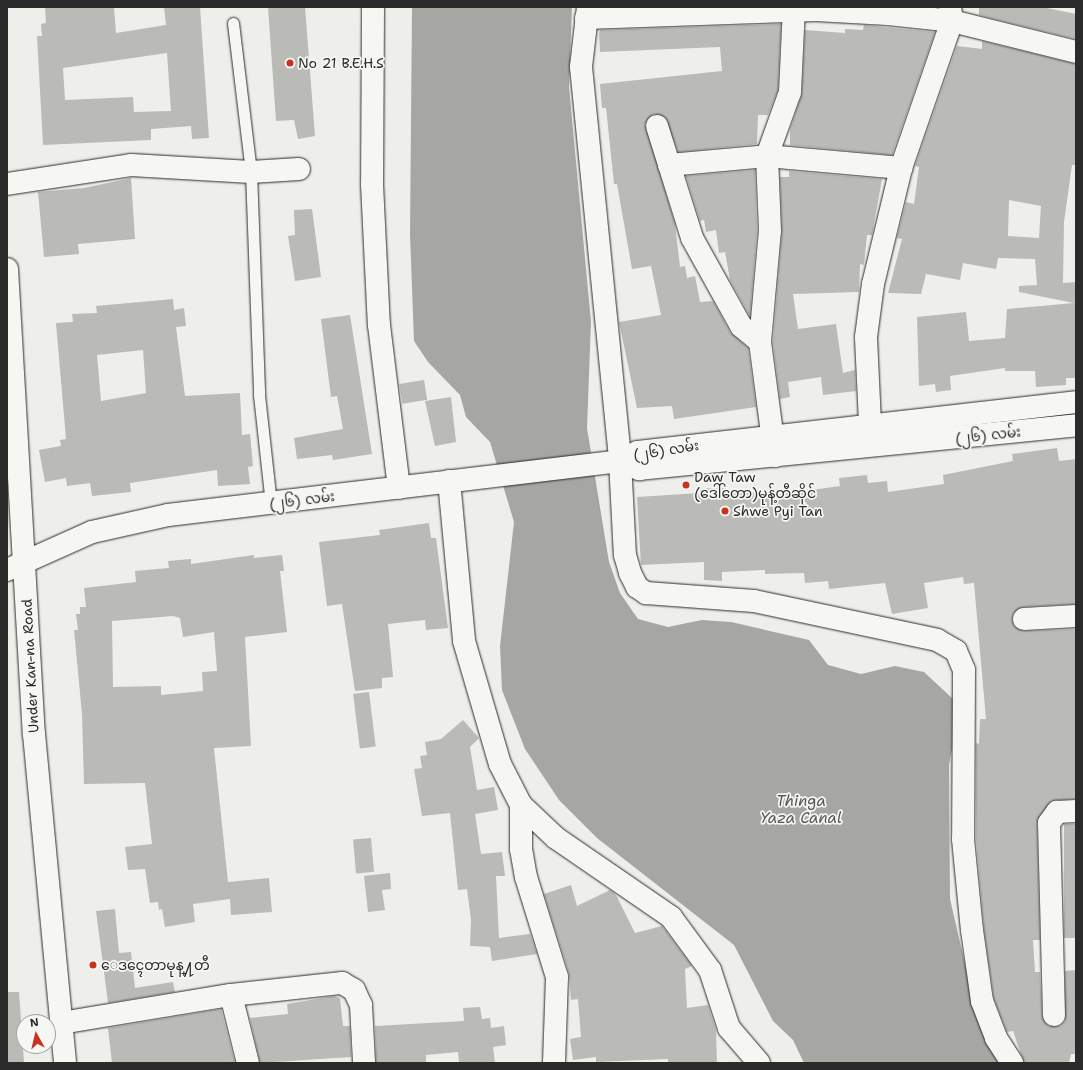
<!DOCTYPE html>
<html>
<head>
<meta charset="utf-8">
<style>
	body { margin:0 }
	#map { position:relative; width:1083px; height:1070px; overflow:hidden; background:#eeeeea; font-family:"Shantell Sans","Noto Sans Myanmar",sans-serif }
	div>[style] { position:absolute }
	[style*='--x'] { left:calc(var(--x)*1px); top:calc(var(--y)*1px); width:calc(var(--w)*1px); rotate:calc(var(--a)*1deg) }
	.water>* { inset:0; background:#a6a6a3 }
	.building>* { inset:0; background:#babab7; transform-origin:0 0 }
	.roads { filter:drop-shadow(0 0 1px #2b2b2b) drop-shadow(0 0 1px #2b2b2b) }
	.lane>* { height:11px; margin:-5.5px; padding:0 5.5px; transform-origin:5.5px; border-radius:5.5px; background:#f6f6f2 }
	.street>* { height:22px; margin:-11px; padding:0 11px; transform-origin:11px; border-radius:11px; background:#f6f6f2 }
	.secondary>* { height:22px; margin:-11px; padding:0 11px; transform-origin:11px; border-radius:11px; background:#f6f6f2 }
	.dots>* { width:11px; height:11px; translate:-50% -50%; box-sizing:border-box; border:2px solid #f6f6f2; border-radius:50% }
	span { translate:-50% -50%; white-space:nowrap; text-align:center; line-height:1.15; -webkit-text-stroke:3.5px #f6f6f2; paint-order:stroke }
	.poi-label { font-size:14px; color:#2b2b2b }
	.left { translate:0 -50%; text-align:left }
	.street-label { font-size:14px; color:#2b2b2b }
	.water-label { font-size:15px; color:#565655; font-style:italic }
	.frame { position:absolute; inset:0; border:8px solid #2b2b2b; pointer-events:none }
	.north { position:absolute; left:16px; top:1014px; width:40px; height:40px; box-sizing:border-box; background:#f6f6f2; border:1px solid #a5a5a2; border-radius:50%; rotate:352deg; font-size:11px; font-weight:700; line-height:16px; text-align:center; color:#2b2b2b }
	.north::after { content:''; display:block; margin:auto; width:14px; height:18px; background:#c8321e; clip-path:polygon(50% 0,100% 100%,50% 72%,0 100%) }
</style>
</head>
<body>
<div id="map">
	<div class="water">
		<div style="clip-path:polygon(412px 7px,572px 7px,569px 87px,591px 322px,587px 428px,609px 562px,620px 593px,638px 619px,668px 627px,702px 620px,731px 622px,809px 640px,828px 665px,861px 674px,895px 666px,924px 672px,953px 699px,957px 723px,949px 765px,950px 899px,975px 1007px,1000px 1063px,804px 1063px,793px 1040px,773px 1021px,734px 945px,597px 838px,559px 800px,525px 749px,502px 690px,500px 646px,514px 522px,490px 442px,466px 417px,460px 395px,428px 362px,414px 341px,410px 234px)"></div>
	</div>
	<div class="building">
		<div style="clip-path:polygon(evenodd,45px 7px,114px 7px,116px 33px,166px 25px,164px 7px,200px 7px,209px 138px,192px 139px,191px 126px,151px 129px,151px 140px,43px 145px,37px 36px,42px 36px,41px 24px,46px 23px,45px 7px,167px 53px,171px 111px,134px 112px,133px 97px,65px 100px,63px 68px,167px 53px)"></div>
		<div style="clip-path:polygon(268px 7px,305px 7px,315px 136px,298px 139px,294px 120px,276px 121px)"></div>
		<div style="clip-path:polygon(979px 7px,1042px 7px,1076px 14px,1076px 39px,979px 15px)"></div>
		<div style="clip-path:polygon(781px 24px,778px 90px,768px 115px,758px 115px,757px 144px,678px 152px,665px 117px,653px 114px,645px 124px,675px 224px,680px 267px,685px 266px,687px 278px,695px 276px,700px 302px,713px 301px,730px 332px,748px 348px,756px 407px,674px 419px,672px 406px,637px 408px,619px 322px,661px 315px,651px 266px,632px 269px,617px 184px,614px 184px,606px 108px,602px 108px,600px 84px,722px 71px,720px 47px,600px 52px,599px 34px,600px 30px)"></div>
		<div style="clip-path:polygon(864px 25px,935px 32px,892px 155px,790px 145px,790px 130px,802px 93px,805px 30px,845px 33px,845px 29px,863px 30px)"></div>
		<div style="clip-path:polygon(evenodd,982px 41px,1076px 64px,1076px 165px,1072px 165px,1064px 222px,1063px 283px,1076px 282px,1076px 378px,1066px 378px,1066px 385px,1036px 387px,1035px 371px,1005px 371px,1005px 368px,950px 376px,951px 390px,936px 392px,935px 384px,919px 386px,917px 317px,966px 312px,969px 341px,1005px 338px,1007px 309px,1074px 303px,1019px 292px,1019px 286px,1037px 285px,1035px 259px,998px 258px,996px 269px,963px 263px,960px 280px,926px 274px,921px 294px,888px 293px,902px 239px,897px 238px,906px 202px,914px 204px,919px 167px,915px 166px,957px 46px,982px 49px,982px 41px,1009px 200px,1041px 206px,1039px 238px,1008px 236px,1009px 200px)"></div>
		<div style="clip-path:polygon(755px 170px,757px 231px,750px 316px,730px 280px,725px 252px,719px 253px,716px 230px,706px 232px,704px 220px,700px 221px,686px 176px)"></div>
		<div style="clip-path:polygon(789px 171px,882px 179px,872px 235px,867px 235px,864px 265px,860px 264px,859px 292px,793px 294px,798px 329px,836px 324px,843px 373px,855px 370px,856px 391px,823px 395px,821px 377px,788px 382px,790px 397px,780px 399px,773px 342px,782px 232px,780px 177px,789px 177px)"></div>
		<div style="clip-path:polygon(131px 178px,135px 239px,78px 244px,79px 254px,44px 257px,38px 192px,84px 188px)"></div>
		<div style="clip-path:polygon(312px 209px,321px 277px,295px 281px,288px 236px,295px 235px,294px 210px)"></div>
		<div style="clip-path:polygon(evenodd,173px 299px,174px 310px,184px 308px,186px 326px,176px 327px,185px 396px,240px 393px,242px 435px,250px 434px,253px 466px,248px 467px,250px 484px,218px 486px,217px 470px,130px 483px,131px 492px,92px 496px,90px 483px,67px 486px,66px 478px,45px 482px,39px 450px,61px 446px,60px 440px,66px 439px,56px 323px,73px 322px,72px 314px,97px 313px,96px 306px,173px 299px,143px 350px,146px 393px,101px 401px,97px 355px,143px 350px)"></div>
		<div style="clip-path:polygon(350px 315px,372px 454px,333px 460px,332px 455px,297px 459px,294px 438px,343px 429px,337px 396px,331px 397px,321px 319px)"></div>
		<div style="left:424px;top:380px;width:20px;height:25px;rotate:81deg"></div>
		<div style="clip-path:polygon(451px 397px,456px 442px,435px 446px,425px 401px)"></div>
		<div style="clip-path:polygon(1057px 448px,1059px 461px,1076px 459px,1076px 604px,1023px 607px,1013px 613px,1012px 619px,1014px 626px,1024px 631px,1076px 629px,1076px 799px,1051px 801px,1037px 823px,1040px 940px,1033px 940px,1035px 972px,1040px 972px,1042px 1015px,1048px 1026px,1060px 1026px,1065px 1021px,1065px 971px,1076px 970px,1076px 1054px,1071px 1054px,1069px 1063px,1024px 1063px,1013px 1031px,1007px 1032px,994px 999px,984px 929px,976px 838px,976px 743px,979px 744px,980px 719px,986px 719px,974px 583px,964px 584px,963px 577px,924px 583px,928px 608px,892px 614px,885px 583px,829px 589px,828px 581px,805px 583px,804px 573px,765px 574px,765px 570px,722px 572px,722px 581px,704px 580px,704px 562px,641px 565px,637px 497px,700px 493px,700px 489px,726px 487px,726px 494px,777px 491px,777px 495px,840px 486px,839px 478px,867px 475px,868px 483px,887px 481px,888px 492px,944px 484px,943px 475px,1013px 461px,1012px 454px)"></div>
		<div style="clip-path:polygon(429px 523px,431px 538px,436px 538px,448px 628px,426px 630px,425px 620px,388px 624px,393px 677px,382px 678px,382px 688px,355px 691px,342px 604px,327px 606px,319px 542px,380px 535px,379px 530px)"></div>
		<div style="clip-path:polygon(evenodd,254px 555px,254px 558px,282px 555px,284px 571px,280px 571px,287px 632px,245px 637px,251px 746px,214px 748px,228px 882px,269px 878px,272px 912px,231px 915px,230px 899px,193px 904px,195px 922px,165px 927px,162px 909px,159px 910px,158px 902px,150px 903px,145px 869px,128px 870px,125px 847px,152px 844px,145px 783px,84px 784px,82px 714px,74px 630px,78px 630px,76px 614px,80px 614px,80px 607px,86px 607px,84px 588px,136px 582px,135px 571px,169px 568px,168px 561px,191px 559px,191px 564px,254px 555px,173px 616px,180px 618px,183px 637px,214px 632px,217px 671px,202px 672px,203px 691px,161px 695px,161px 686px,113px 687px,112px 621px,173px 616px)"></div>
		<div style="left:369px;top:692px;width:55px;height:16px;rotate:83deg"></div>
		<div style="clip-path:polygon(463px 720px,479px 738px,470px 747px,477px 790px,494px 787px,498px 810px,475px 814px,481px 854px,502px 852px,505px 876px,496px 876px,499px 938px,530px 934px,537px 954px,492px 961px,490px 947px,470px 946px,471px 920px,467px 889px,458px 890px,450px 813px,422px 816px,414px 769px,422px 768px,420px 756px,427px 755px,425px 742px,441px 739px)"></div>
		<div style="left:1064px;top:824px;width:12px;height:114px"></div>
		<div style="left:371px;top:838px;width:34px;height:18px;rotate:85deg"></div>
		<div style="clip-path:polygon(390px 873px,391px 889px,382px 890px,385px 910px,368px 912px,364px 876px)"></div>
		<div style="clip-path:polygon(571px 885px,577px 906px,610px 890px,616px 895px,635px 933px,662px 926px,692px 966px,685px 969px,687px 1008px,708px 1005px,716px 1030px,717px 1063px,668px 1063px,668px 1059px,596px 1062px,596px 1057px,573px 1060px,570px 1039px,581px 1037px,578px 999px,571px 1000px,569px 973px,544px 894px)"></div>
		<div style="clip-path:polygon(115px 909px,119px 953px,131px 952px,135px 988px,173px 982px,175px 992px,108px 1003px,96px 911px)"></div>
		<div style="clip-path:polygon(7px 992px,19px 992px,24px 1063px,7px 1063px)"></div>
		<div style="clip-path:polygon(334px 996px,340px 998px,343px 1026px,350px 1026px,351px 1057px,260px 1063px,250px 1018px,288px 1014px,287px 1004px)"></div>
		<div style="clip-path:polygon(480px 1007px,482px 1019px,490px 1018px,491px 1028px,504px 1026px,506px 1045px,493px 1047px,495px 1063px,459px 1063px,458px 1052px,426px 1055px,426px 1063px,376px 1063px,375px 1026px,464px 1021px,463px 1008px)"></div>
		<div style="clip-path:polygon(221px 1009px,235px 1063px,112px 1063px,108px 1028px)"></div>
	</div>
	<div class="roads">
		<div class="lane">
			<div style="--x:233;--y:23;--w:150;--a:83.1"></div>
			<div style="--x:251;--y:172;--w:223;--a:87.9"></div>
			<div style="--x:259;--y:395;--w:109;--a:83.7"></div>
		</div>
		<div class="street">
			<div style="--x:373;--y:7;--w:177;--a:90.3"></div>
			<div style="--x:372;--y:184;--w:141;--a:87.2"></div>
			<div style="--x:379;--y:325;--w:164;--a:83"></div>
			<div style="--x:588;--y:7;--w:60;--a:96.7"></div>
			<div style="--x:581;--y:67;--w:396;--a:84.3"></div>
			<div style="--x:620;--y:461;--w:94;--a:87"></div>
			<div style="--x:625;--y:555;--w:19;--a:74"></div>
			<div style="--x:630;--y:573;--w:16;--a:63"></div>
			<div style="--x:637;--y:587;--w:11;--a:34"></div>
			<div style="--x:646;--y:593;--w:108;--a:4.2"></div>
			<div style="--x:754;--y:601;--w:187;--a:12"></div>
			<div style="--x:937;--y:640;--w:22;--a:30"></div>
			<div style="--x:956;--y:651;--w:21;--a:67"></div>
			<div style="--x:964;--y:670;--w:169;--a:90.3"></div>
			<div style="--x:963;--y:839;--w:91;--a:84.4"></div>
			<div style="--x:972;--y:930;--w:72;--a:82"></div>
			<div style="--x:982;--y:1001;--w:40;--a:69"></div>
			<div style="--x:996;--y:1038;--w:30;--a:57"></div>
			<div style="--x:586;--y:18;--w:230;--a:-2"></div>
			<div style="--x:816;--y:10;--w:72;--a:3.2"></div>
			<div style="--x:888;--y:14;--w:64;--a:6.2"></div>
			<div style="--x:952;--y:21;--w:128;--a:14"></div>
			<div style="--x:657;--y:126;--w:117;--a:72.6"></div>
			<div style="--x:692;--y:238;--w:101;--a:60.9"></div>
			<div style="--x:741;--y:326;--w:25;--a:40"></div>
			<div style="--x:760;--y:342;--w:115;--a:82.5"></div>
			<div style="--x:669;--y:165;--w:98;--a:-5.2"></div>
			<div style="--x:767;--y:156;--w:135;--a:5.1"></div>
			<div style="--x:7;--y:184;--w:125;--a:-8.7"></div>
			<div style="--x:131;--y:165;--w:120;--a:3.3"></div>
			<div style="--x:251;--y:172;--w:48;--a:-3.6"></div>
			<div style="--x:760;--y:342;--w:111;--a:-84.9"></div>
			<div style="--x:770;--y:231;--w:75;--a:-92.3"></div>
			<div style="--x:767;--y:156;--w:68;--a:-70.2"></div>
			<div style="--x:790;--y:92;--w:85;--a:-87.3"></div>
			<div style="--x:871;--y:444;--w:107;--a:-92.7"></div>
			<div style="--x:866;--y:337;--w:53;--a:-82.5"></div>
			<div style="--x:873;--y:284;--w:119;--a:-76.4"></div>
			<div style="--x:901;--y:168;--w:156;--a:-70.9"></div>
			<div style="--x:952;--y:21;--w:14;--a:-98"></div>
			<div style="--x:449;--y:481;--w:161;--a:84.6"></div>
			<div style="--x:464;--y:641;--w:128;--a:73.7"></div>
			<div style="--x:500;--y:764;--w:46;--a:62.9"></div>
			<div style="--x:521;--y:805;--w:48;--a:43.3"></div>
			<div style="--x:556;--y:838;--w:140;--a:34.5"></div>
			<div style="--x:671;--y:917;--w:66;--a:53.7"></div>
			<div style="--x:710;--y:970;--w:61;--a:71.9"></div>
			<div style="--x:729;--y:1028;--w:46;--a:49.4"></div>
			<div style="--x:1024;--y:619;--w:52;--a:-3.3"></div>
			<div style="--x:521;--y:805;--w:44;--a:90"></div>
			<div style="--x:521;--y:849;--w:28;--a:80"></div>
			<div style="--x:526;--y:877;--w:105;--a:72.8"></div>
			<div style="--x:557;--y:977;--w:86;--a:92"></div>
			<div style="--x:231;--y:995;--w:112;--a:-6.2"></div>
			<div style="--x:342;--y:983;--w:14;--a:30"></div>
			<div style="--x:354;--y:990;--w:17;--a:65"></div>
			<div style="--x:361;--y:1005;--w:58;--a:87"></div>
			<div style="--x:1054;--y:1015;--w:192;--a:-91.5"></div>
			<div style="--x:1049;--y:823;--w:14;--a:-54"></div>
			<div style="--x:1057;--y:812;--w:19;--a:-3"></div>
			<div style="--x:61;--y:1023;--w:172;--a:-9.4"></div>
			<div style="--x:231;--y:995;--w:70;--a:76"></div>
		</div>
		<div class="secondary">
			<div style="--x:7;--y:269;--w:466;--a:86.7"></div>
			<div style="--x:34;--y:734;--w:330;--a:84.6"></div>
			<div style="--x:620;--y:461;--w:21;--a:23"></div>
			<div style="--x:639;--y:469;--w:439;--a:-5.7"></div>
			<div style="--x:7;--y:570;--w:93;--a:-24.1"></div>
			<div style="--x:92;--y:532;--w:78;--a:-12.6"></div>
			<div style="--x:168;--y:515;--w:455;--a:-6.8"></div>
			<div style="--x:620;--y:461;--w:20;--a:-27"></div>
			<div style="--x:638;--y:452;--w:441;--a:-6.5"></div>
		</div>
	</div>
	<div class="dots">
		<div style="left:290px;top:63px;background:#c8321e"></div>
		<div style="left:686px;top:485px;background:#c8321e"></div>
		<div style="left:725px;top:511px;background:#c8321e"></div>
		<div style="left:93px;top:965px;background:#c8321e"></div>
	</div>
	<div class="poi-label">
		<span class="left" style="left:298px;top:63px">No 21 B.E.H.S</span>
		<span class="left" style="left:694px;top:485px">Daw Taw<br>(ဒေါ်တော)မုန့်တီဆိုင်</span>
		<span class="left" style="left:733px;top:511px">Shwe Pyi Tan</span>
		<span class="left" style="left:101px;top:965px">ေဒၚေတာမုန္႔တီ</span>
	</div>
	<div class="street-label">
		<span style="left:988px;top:435px;rotate:-6deg">(၂၆) လမ်း</span>
		<span style="left:666px;top:450px;rotate:-9deg">(၂၆) လမ်း</span>
		<span style="left:302px;top:500px;rotate:-7deg">(၂၆) လမ်း</span>
		<span style="left:30px;top:666px;rotate:-93deg">Under Kan-na Road</span>
	</div>
	<div class="water-label">
		<span style="left:801px;top:810px">Thinga<br>Yaza Canal</span>
	</div>
	<div class="frame"></div>
	<div class="north">N</div>
</div>
</body>
</html>
